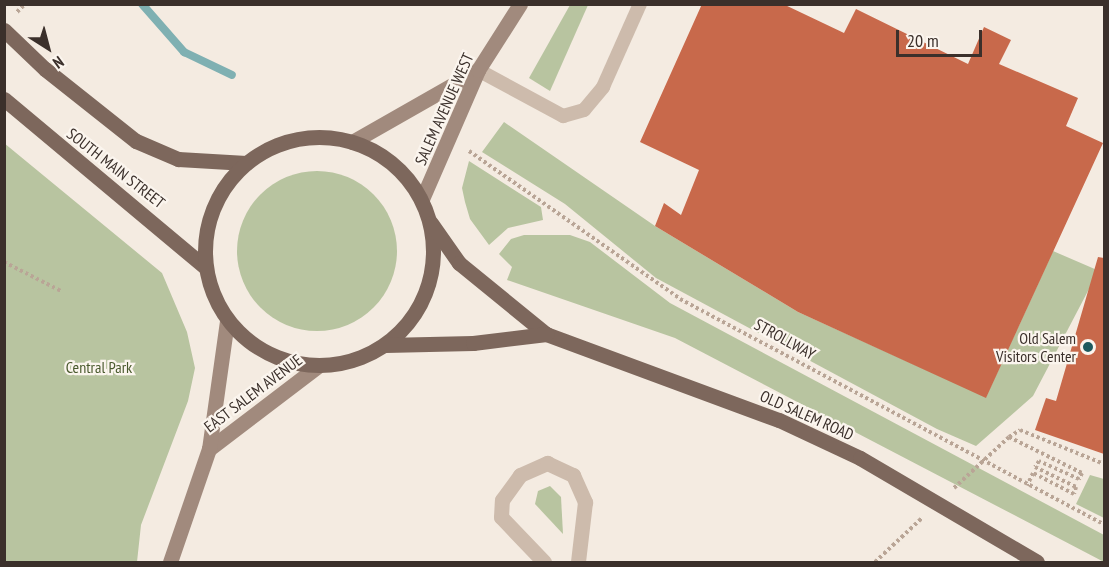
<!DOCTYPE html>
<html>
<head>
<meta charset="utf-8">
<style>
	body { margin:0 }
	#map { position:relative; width:1109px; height:567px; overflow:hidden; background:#f4ebe1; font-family:"PT Sans Narrow",sans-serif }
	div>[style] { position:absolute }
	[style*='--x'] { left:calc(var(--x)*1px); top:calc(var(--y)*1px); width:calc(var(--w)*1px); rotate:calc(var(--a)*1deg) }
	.green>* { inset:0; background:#b8c4a0 }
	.round { border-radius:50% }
	.stream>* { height:8px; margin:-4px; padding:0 4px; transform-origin:4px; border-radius:4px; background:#7fb0b2 }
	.building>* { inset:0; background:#c8694b }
	.path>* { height:4px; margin-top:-2px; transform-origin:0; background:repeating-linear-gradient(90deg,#b9a596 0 3px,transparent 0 6px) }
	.lane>* { height:14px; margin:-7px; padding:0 7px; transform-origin:7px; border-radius:7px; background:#cdbbac }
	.street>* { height:15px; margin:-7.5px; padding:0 7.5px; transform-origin:7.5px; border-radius:7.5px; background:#cdbbac }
	.secondary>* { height:15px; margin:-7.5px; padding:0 7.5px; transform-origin:7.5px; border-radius:7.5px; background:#a18a7d }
	.primary>* { height:15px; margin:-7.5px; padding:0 7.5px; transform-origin:7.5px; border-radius:7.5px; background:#7d675c }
	.primary>.ring { margin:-7.5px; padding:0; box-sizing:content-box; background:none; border:15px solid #7d675c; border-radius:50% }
	.dots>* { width:16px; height:16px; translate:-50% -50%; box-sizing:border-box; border:3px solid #fbf5ee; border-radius:50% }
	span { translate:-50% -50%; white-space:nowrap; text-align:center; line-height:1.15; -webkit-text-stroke:4.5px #fbf5ee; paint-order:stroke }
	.street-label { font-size:16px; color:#3b302b }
	.poi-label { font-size:16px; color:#3b302b }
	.right { translate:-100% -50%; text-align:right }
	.park-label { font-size:16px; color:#4a5a2e }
	.frame { position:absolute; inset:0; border:6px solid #3b302b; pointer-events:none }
	.north { position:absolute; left:18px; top:18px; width:60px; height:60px; -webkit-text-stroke:4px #fbf5ee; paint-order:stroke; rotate:144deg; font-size:16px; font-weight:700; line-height:24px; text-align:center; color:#3b302b }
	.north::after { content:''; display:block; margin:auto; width:21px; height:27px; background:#3b302b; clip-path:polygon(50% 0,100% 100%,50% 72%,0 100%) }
	.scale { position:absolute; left:896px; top:30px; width:86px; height:27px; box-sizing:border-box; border:3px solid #3b302b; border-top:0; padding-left:8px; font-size:18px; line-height:21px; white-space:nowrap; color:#3b302b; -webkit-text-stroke:4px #fbf5ee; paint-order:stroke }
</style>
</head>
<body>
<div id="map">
	<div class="green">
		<div style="clip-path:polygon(570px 5px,588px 5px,550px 91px,529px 78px)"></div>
		<div style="clip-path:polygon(504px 122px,655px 226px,798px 312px,986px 397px,1053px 251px,1104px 273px,1104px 296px,1089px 289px,1033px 396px,976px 446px,937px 429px,656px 278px,565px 204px,482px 152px)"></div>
		<div style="clip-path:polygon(4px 143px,162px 273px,187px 332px,195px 368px,188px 401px,141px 525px,137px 562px,5px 562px)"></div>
		<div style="clip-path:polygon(469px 161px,541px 207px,543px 220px,508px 228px,489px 245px,470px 219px,465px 202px,462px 188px)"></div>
		<div class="round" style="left:237px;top:171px;width:160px;height:160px"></div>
		<div style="clip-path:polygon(524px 235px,570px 235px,590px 242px,670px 303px,1104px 535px,1104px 562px,675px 338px,507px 280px,512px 267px,499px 254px,511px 239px)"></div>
		<div style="clip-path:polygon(1090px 475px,1104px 479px,1104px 518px,1076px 504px)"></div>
		<div style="clip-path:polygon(550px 486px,561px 497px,563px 534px,535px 504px,538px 491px)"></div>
	</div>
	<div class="stream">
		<div style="--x:142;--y:4;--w:64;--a:48.8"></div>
		<div style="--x:184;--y:52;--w:53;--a:25.6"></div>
	</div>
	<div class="building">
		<div style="clip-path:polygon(702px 4px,783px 4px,844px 33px,856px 9px,968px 64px,984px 27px,1011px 40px,999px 64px,1078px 98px,1066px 126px,1103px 143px,986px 398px,798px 312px,655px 226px,664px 203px,681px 215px,699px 170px,640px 142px)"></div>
		<div style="clip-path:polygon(1098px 257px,1104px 258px,1104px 454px,1035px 430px,1046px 398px,1056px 401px)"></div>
	</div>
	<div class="path">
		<div style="--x:17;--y:12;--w:11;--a:-45"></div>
		<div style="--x:469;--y:151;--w:258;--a:35"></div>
		<div style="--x:680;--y:299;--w:480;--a:28"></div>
		<div style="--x:4;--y:262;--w:64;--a:27"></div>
		<div style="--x:1009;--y:437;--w:13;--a:-32"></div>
		<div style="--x:1020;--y:430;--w:91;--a:22"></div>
		<div style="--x:954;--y:488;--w:75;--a:-42.8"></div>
		<div style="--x:1009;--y:437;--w:81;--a:26.3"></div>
		<div style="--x:1082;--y:473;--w:7;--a:117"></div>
		<div style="--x:1079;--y:479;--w:44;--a:-155.8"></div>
		<div style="--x:1039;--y:461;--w:7;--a:124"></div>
		<div style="--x:1035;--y:467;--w:46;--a:26"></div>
		<div style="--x:1076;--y:487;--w:7;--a:106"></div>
		<div style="--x:1074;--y:494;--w:46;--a:-152.9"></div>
		<div style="--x:1033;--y:473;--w:14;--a:115"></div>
		<div style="--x:875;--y:562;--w:64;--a:-43.1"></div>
	</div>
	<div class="lane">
		<div style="--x:478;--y:70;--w:97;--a:28.4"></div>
		<div style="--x:563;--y:116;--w:22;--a:-16"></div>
		<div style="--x:584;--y:110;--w:30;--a:-50"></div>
		<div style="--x:603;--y:87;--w:91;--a:-66"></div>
	</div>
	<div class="street">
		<div style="--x:544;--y:562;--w:62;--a:-133.7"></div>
		<div style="--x:501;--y:517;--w:17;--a:-87"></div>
		<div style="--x:502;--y:500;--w:31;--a:-54"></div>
		<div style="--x:520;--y:475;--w:30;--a:-24"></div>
		<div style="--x:547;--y:463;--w:29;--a:25"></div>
		<div style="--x:573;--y:475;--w:30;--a:66"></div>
		<div style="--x:585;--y:502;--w:60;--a:96.7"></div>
	</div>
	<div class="secondary">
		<div style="--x:352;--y:142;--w:145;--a:-29.7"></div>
		<div style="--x:422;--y:199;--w:141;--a:-66.5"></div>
		<div style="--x:478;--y:70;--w:78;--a:-57.5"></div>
		<div style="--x:209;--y:449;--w:137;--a:-37.3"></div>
		<div style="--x:170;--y:562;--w:120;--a:-71"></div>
		<div style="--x:209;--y:449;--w:129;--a:-82"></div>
	</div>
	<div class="primary">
		<div style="--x:4;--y:30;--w:57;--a:43.6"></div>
		<div style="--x:45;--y:69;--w:116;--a:38.4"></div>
		<div style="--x:136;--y:141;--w:46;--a:23.2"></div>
		<div style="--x:178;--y:159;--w:68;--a:3.4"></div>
		<div style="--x:4;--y:99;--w:262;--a:39.9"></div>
		<div class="ring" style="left:205px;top:137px;width:213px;height:213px"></div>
		<div style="--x:431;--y:223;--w:49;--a:55"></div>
		<div style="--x:459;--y:263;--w:112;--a:39.2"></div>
		<div style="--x:546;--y:334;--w:248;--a:20.3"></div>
		<div style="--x:779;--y:420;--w:89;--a:25.1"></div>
		<div style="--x:860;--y:458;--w:205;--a:30.4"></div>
		<div style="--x:385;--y:345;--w:88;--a:-1.3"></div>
		<div style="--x:473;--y:343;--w:74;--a:-7"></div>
	</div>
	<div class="dots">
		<div style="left:1088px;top:347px;background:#1f5a5e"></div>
	</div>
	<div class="street-label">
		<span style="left:444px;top:109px;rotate:-66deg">SALEM AVENUE WEST</span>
		<span style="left:116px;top:168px;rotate:38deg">SOUTH MAIN STREET</span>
		<span style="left:785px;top:339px;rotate:29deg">STROLLWAY</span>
		<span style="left:253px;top:393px;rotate:-37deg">EAST SALEM AVENUE</span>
		<span style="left:807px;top:415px;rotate:24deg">OLD SALEM ROAD</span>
	</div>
	<div class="poi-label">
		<span class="right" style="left:1076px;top:347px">Old Salem<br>Visitors Center</span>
	</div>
	<div class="park-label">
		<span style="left:99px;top:367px">Central Park</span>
	</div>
	<div class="frame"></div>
	<div class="north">N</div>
	<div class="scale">20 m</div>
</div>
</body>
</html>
